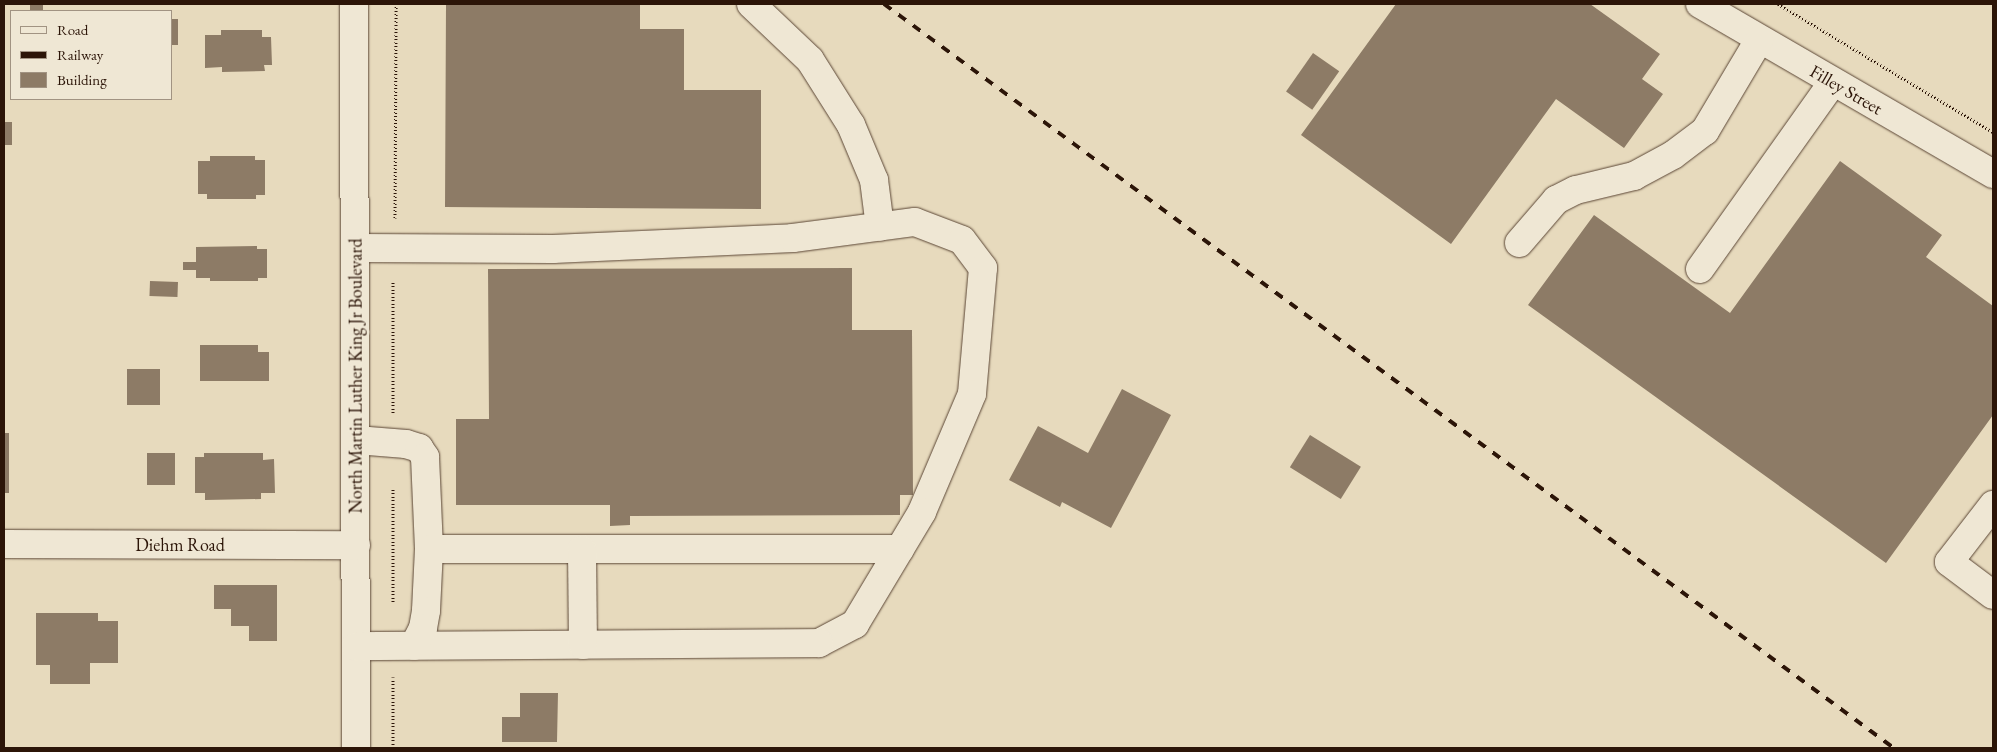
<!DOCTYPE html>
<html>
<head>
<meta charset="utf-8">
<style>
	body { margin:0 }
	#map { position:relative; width:1997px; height:752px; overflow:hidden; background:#e7dabd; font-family:"EB Garamond",serif }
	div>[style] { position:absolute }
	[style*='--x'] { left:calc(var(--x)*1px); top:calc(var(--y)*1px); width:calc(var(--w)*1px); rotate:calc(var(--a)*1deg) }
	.building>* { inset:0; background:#8d7b66; transform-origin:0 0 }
	.path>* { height:3px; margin-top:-1.5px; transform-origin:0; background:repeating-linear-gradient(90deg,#2c1508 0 1px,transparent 0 3.5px) }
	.roads { filter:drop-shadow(0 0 1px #5b4635) drop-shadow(0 0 1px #5b4635) }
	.minor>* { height:28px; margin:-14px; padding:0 14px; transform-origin:14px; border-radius:14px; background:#efe7d4 }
	.rail>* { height:4px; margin-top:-2px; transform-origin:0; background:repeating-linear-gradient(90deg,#2c1508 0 9px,transparent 0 18px) }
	span { translate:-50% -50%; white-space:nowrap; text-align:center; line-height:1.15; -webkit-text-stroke:5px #efe7d4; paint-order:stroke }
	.street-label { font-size:18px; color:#2c1508 }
	.frame { position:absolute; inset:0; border:5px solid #2c1508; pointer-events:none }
	.legend { position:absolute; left:10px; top:10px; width:162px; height:90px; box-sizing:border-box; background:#efe7d4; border:1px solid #a19382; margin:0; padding:6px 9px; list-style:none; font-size:15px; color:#2c1508 }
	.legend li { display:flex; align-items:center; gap:10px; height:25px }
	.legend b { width:25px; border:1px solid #a19382 }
</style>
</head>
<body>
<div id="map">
	<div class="building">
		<div style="left:30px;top:4px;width:13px;height:7px"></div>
		<div style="clip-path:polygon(446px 4px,640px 4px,640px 29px,684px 29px,684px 90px,761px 90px,761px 209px,445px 207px)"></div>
		<div style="clip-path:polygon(1396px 4px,1590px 4px,1660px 54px,1642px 79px,1663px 94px,1624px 148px,1556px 99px,1451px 244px,1301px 135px)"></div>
		<div style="left:171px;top:19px;width:7px;height:26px"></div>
		<div style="clip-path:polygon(221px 30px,262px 30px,262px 37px,271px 37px,272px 65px,264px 65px,265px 71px,222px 72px,222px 67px,205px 68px,205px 35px,221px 35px)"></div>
		<div style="left:1313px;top:53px;width:32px;height:47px;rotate:35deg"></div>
		<div style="left:4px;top:122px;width:8px;height:23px"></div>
		<div style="clip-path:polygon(210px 156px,255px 156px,255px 160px,265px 160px,265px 195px,256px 195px,256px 199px,207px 199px,207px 194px,198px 194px,198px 161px,210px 161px)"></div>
		<div style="clip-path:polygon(1840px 161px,1942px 235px,1926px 257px,1993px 306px,1993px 415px,1886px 563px,1528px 305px,1594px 215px,1730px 313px)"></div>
		<div style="clip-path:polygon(257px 246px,257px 249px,267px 249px,267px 278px,258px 278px,258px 281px,210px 281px,210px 278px,196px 278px,196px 270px,183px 270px,183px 262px,196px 262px,196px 247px)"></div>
		<div style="clip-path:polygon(852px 268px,852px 330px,912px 330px,913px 495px,900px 495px,900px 515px,630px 516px,630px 525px,610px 526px,610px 505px,456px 505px,456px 419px,489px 419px,488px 269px)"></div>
		<div style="left:150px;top:281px;width:28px;height:15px;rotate:2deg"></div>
		<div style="clip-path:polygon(200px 345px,258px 345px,258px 352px,269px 352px,269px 381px,200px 381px)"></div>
		<div style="left:127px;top:369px;width:33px;height:36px"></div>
		<div style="clip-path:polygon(1122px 389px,1171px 415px,1111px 528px,1062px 502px,1060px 507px,1009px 480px,1038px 426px,1088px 453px)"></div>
		<div style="left:4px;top:433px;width:5px;height:60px"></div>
		<div style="left:1310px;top:435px;width:60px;height:38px;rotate:32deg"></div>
		<div style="left:147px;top:453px;width:28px;height:32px"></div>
		<div style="clip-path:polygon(204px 453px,263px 453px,263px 460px,274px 459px,275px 493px,261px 493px,261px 499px,205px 500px,205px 493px,195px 493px,195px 457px,204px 457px)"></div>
		<div style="clip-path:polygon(214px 585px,277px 585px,277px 641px,249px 641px,249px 626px,231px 626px,231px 609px,214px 609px)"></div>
		<div style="clip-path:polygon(36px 613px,98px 613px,98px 621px,118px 621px,118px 663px,90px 663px,90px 684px,50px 684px,50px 665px,36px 665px)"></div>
		<div style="clip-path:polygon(520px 693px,558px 693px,557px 742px,502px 742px,502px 717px,520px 717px)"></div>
	</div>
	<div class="path">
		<div style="--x:1778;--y:4;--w:250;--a:30.8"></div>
		<div style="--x:395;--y:218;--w:214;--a:-89.7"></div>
		<div style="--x:393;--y:279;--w:134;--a:90"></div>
		<div style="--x:393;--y:489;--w:114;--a:90"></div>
		<div style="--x:393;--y:748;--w:71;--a:-90"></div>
	</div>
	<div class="roads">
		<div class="minor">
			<div style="--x:354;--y:4;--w:744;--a:89.85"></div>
			<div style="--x:751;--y:4;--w:81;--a:43.5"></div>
			<div style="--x:810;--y:60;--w:77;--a:57.8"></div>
			<div style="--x:851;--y:125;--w:60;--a:67.3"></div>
			<div style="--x:874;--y:180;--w:47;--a:82.7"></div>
			<div style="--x:1700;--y:4;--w:339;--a:30.1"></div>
			<div style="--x:1519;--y:243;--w:57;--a:-49.3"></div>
			<div style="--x:1556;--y:200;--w:22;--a:-27"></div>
			<div style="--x:1576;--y:190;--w:60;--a:-13.6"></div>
			<div style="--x:1634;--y:176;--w:44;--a:-28.3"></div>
			<div style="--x:1673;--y:155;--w:40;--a:-37"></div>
			<div style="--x:1705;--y:131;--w:106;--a:-59.3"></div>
			<div style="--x:356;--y:248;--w:197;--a:0.3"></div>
			<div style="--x:553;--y:249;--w:240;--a:-2.6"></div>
			<div style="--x:793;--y:238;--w:123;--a:-7.5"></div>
			<div style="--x:915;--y:222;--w:50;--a:21"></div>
			<div style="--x:962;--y:240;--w:35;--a:53"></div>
			<div style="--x:983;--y:268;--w:126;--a:95"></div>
			<div style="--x:972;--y:394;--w:128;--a:113"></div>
			<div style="--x:922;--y:512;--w:131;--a:120.9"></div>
			<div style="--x:855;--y:624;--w:41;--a:152.2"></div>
			<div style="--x:819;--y:643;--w:463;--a:179.6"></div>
			<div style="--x:1700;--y:269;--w:229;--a:-54.6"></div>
			<div style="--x:356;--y:440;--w:50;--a:4.6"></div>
			<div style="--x:406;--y:444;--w:14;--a:17"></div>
			<div style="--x:419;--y:448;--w:11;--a:56"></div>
			<div style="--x:425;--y:457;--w:92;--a:87.5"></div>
			<div style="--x:429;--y:549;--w:62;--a:92.8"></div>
			<div style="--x:426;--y:611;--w:17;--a:100"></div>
			<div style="--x:423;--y:628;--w:20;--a:117"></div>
			<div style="--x:1993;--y:505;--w:72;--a:127.7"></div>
			<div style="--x:1949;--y:562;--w:55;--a:36.9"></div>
			<div style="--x:4;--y:544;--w:352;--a:0.2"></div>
			<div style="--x:429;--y:549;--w:471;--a:0"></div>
			<div style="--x:582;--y:550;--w:95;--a:89.4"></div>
		</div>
	</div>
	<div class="rail">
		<div style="--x:884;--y:4;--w:1254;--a:36.38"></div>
	</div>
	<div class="street-label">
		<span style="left:1846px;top:90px;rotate:30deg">Filley Street</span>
		<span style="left:356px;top:376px;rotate:-90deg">North Martin Luther King Jr Boulevard</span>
		<span style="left:180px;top:545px">Diehm Road</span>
	</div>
	<div class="frame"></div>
	<ul class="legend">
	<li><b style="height:6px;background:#efe7d4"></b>Road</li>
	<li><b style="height:6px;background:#2c1508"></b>Railway</li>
	<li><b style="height:14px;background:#8d7b66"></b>Building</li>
	</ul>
</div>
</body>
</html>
